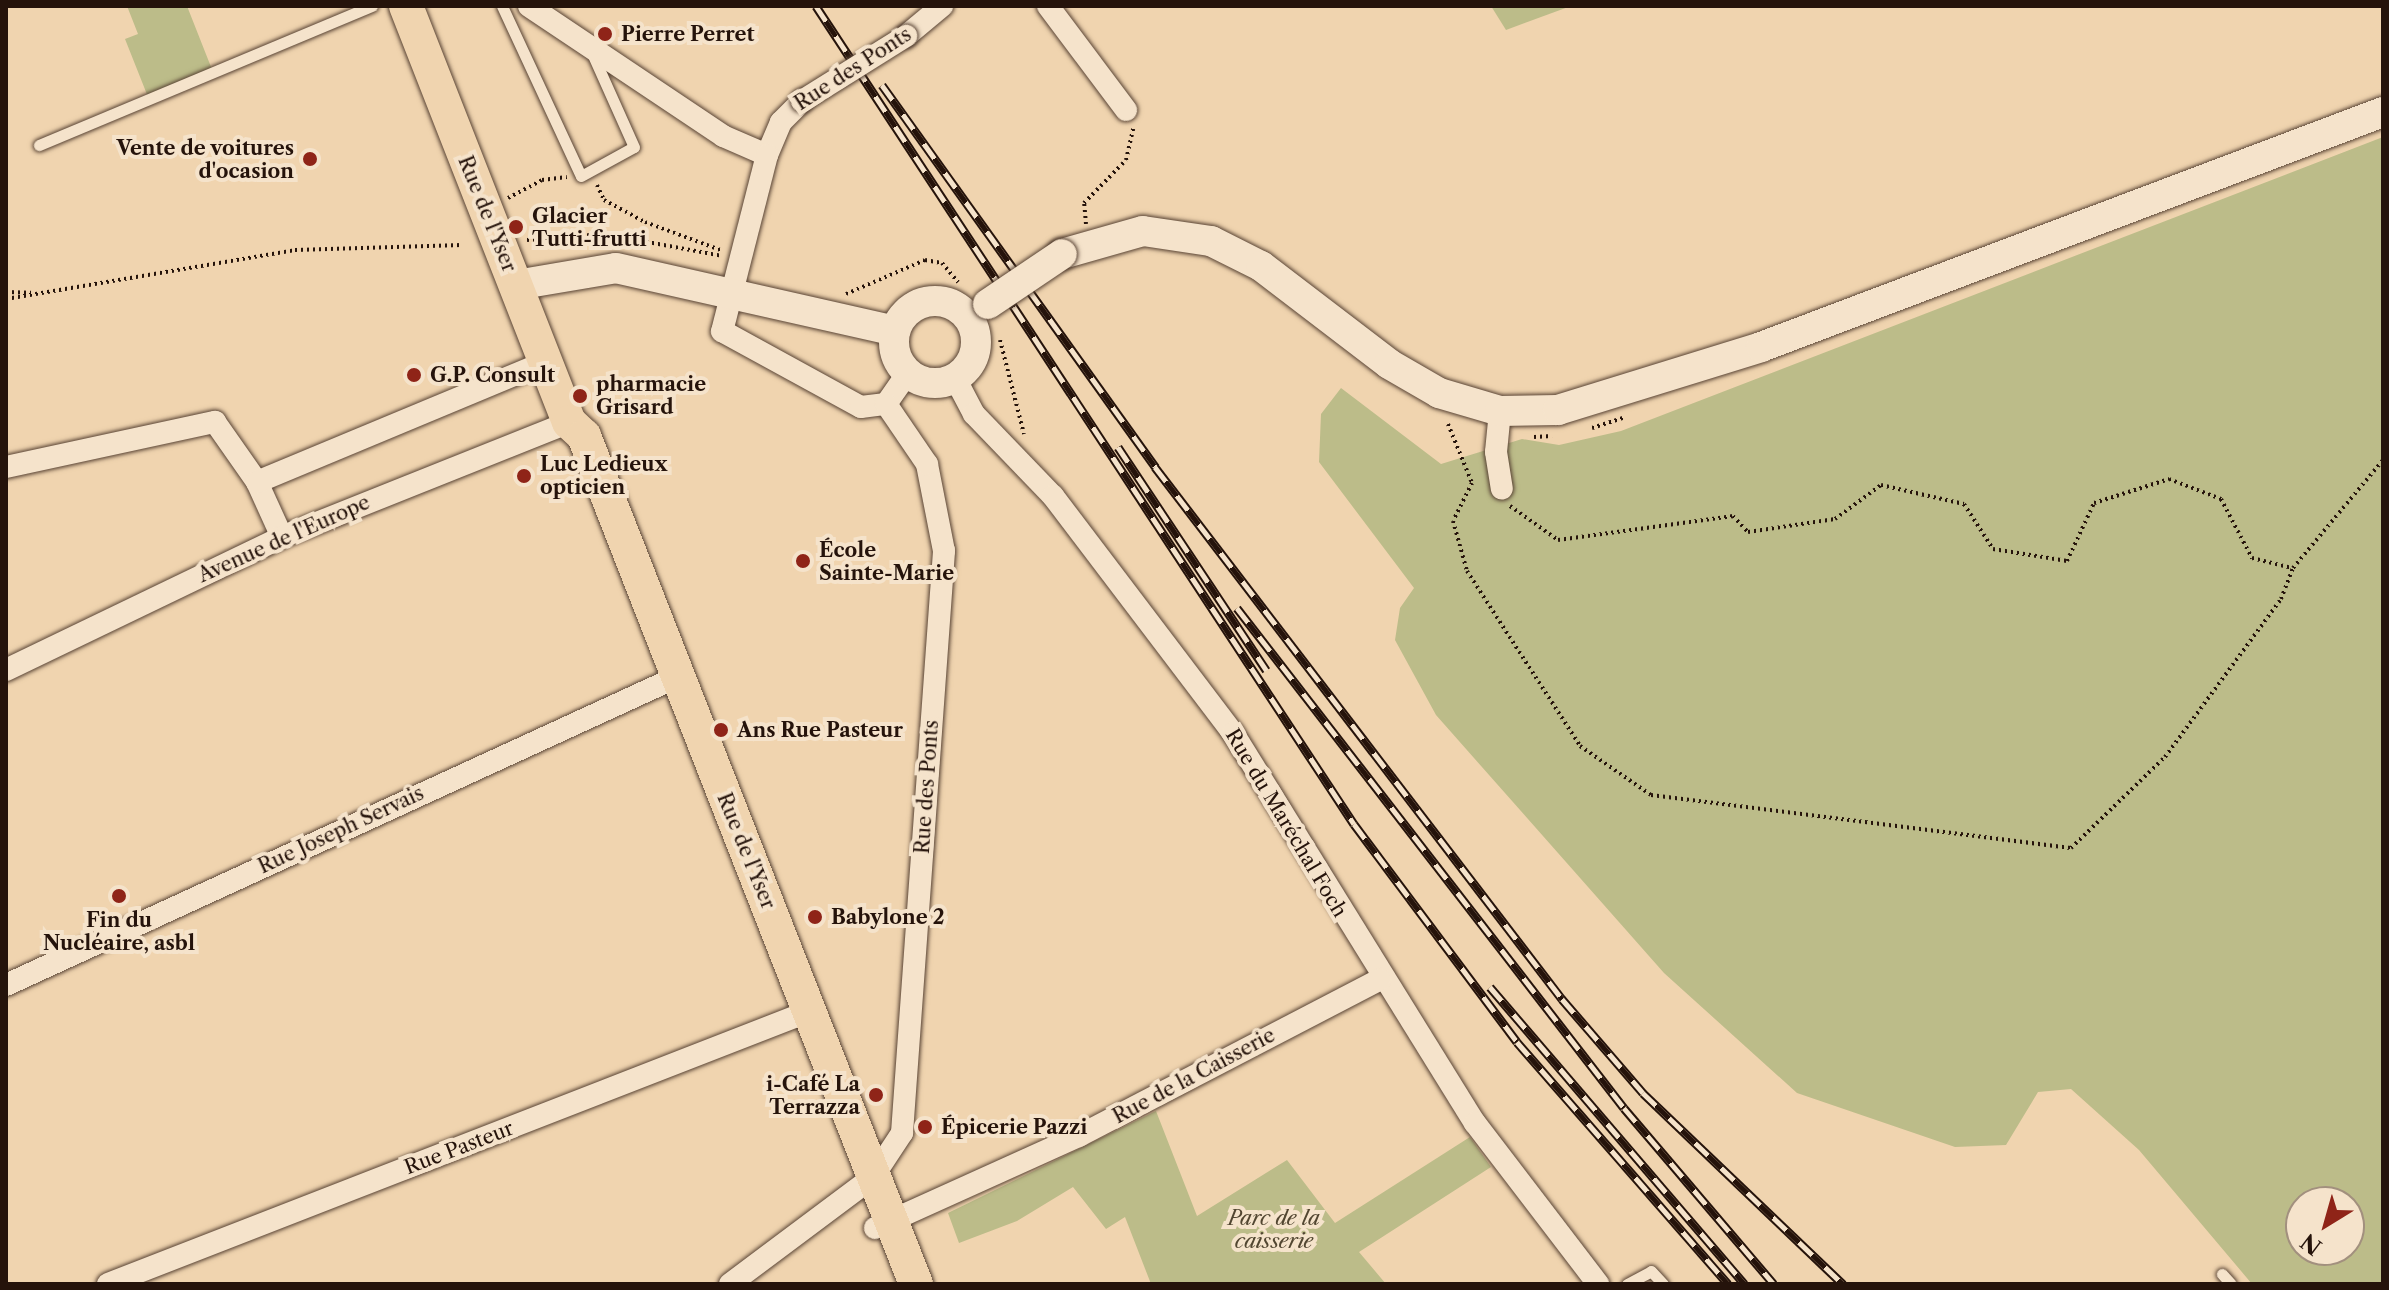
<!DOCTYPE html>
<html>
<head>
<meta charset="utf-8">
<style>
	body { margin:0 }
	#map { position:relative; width:2389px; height:1290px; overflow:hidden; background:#f0d4af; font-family:"Libre Caslon Text",serif }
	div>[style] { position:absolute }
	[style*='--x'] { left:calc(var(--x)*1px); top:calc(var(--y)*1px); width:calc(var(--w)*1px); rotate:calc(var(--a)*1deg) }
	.green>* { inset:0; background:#bcbc89 }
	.path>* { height:4px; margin-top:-2px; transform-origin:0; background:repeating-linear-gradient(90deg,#25130b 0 2px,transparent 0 6px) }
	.roads { filter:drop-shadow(0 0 2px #584334) drop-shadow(0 0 2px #584334) }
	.lane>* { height:11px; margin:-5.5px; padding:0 5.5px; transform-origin:5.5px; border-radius:5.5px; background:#f5e3cb }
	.street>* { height:22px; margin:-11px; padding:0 11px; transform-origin:11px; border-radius:11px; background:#f5e3cb }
	.secondary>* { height:30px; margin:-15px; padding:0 15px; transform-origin:15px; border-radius:15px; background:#f5e3cb }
	.secondary>.ring { margin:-15px; padding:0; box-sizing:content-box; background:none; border:30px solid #f5e3cb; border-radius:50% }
	.primary>* { height:34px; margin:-17px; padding:0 17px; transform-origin:17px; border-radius:17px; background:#f0d4af }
	.rail>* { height:9px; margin-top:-4.5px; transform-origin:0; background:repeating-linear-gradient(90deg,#f5e3cb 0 18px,#25130b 0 36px); box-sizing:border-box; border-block:2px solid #25130b }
	.bridges { filter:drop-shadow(0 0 2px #584334) drop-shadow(0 0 2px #584334) }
	.street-bridge>* { height:22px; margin:-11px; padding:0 11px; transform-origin:11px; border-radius:11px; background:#f5e3cb }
	.secondary-bridge>* { height:30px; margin:-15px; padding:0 15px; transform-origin:15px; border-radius:15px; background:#f5e3cb }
	.dots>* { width:22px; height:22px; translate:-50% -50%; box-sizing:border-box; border:4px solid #f5e3cb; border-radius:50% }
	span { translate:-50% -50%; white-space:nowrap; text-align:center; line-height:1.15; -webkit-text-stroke:8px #f5e3cb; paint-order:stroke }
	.poi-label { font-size:20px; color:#25130b; font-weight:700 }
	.left { translate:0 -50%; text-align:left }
	.right { translate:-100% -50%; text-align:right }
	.street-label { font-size:20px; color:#25130b }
	.park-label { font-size:20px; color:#524631; font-style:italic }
	.frame { position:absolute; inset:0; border:8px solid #25130b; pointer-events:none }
	.north { position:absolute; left:2285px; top:1186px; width:80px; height:80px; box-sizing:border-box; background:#f5e3cb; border:2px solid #a2907e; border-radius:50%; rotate:217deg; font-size:22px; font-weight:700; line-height:32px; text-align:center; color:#25130b }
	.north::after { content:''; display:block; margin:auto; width:28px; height:36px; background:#8f2418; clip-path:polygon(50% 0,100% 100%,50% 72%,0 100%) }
</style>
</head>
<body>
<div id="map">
	<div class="green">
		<div style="clip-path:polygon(127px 6px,187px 6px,213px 72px,148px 97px,125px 39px,138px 34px)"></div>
		<div style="clip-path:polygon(1491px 6px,1571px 6px,1506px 30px)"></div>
		<div style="clip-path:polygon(evenodd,2383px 137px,2383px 1284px,2252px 1284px,2139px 1150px,2071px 1089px,2038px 1092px,2006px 1145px,1955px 1147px,1797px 1093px,1664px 973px,1436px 715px,1395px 640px,1400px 608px,1414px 588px,1319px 462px,1321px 414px,1341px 388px,1441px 464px,1522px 439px,1559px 445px,1621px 431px,2383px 137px,2301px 1202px,2349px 1202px,2349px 1250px,2301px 1250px,2301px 1202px)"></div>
		<div style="clip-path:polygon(1156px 1111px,1197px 1216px,1287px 1160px,1335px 1223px,1470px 1137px,1491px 1167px,1359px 1252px,1386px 1284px,1151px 1284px,1125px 1217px,1106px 1229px,1073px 1187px,1017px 1221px,959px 1243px,948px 1213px)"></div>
	</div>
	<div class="path">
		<div style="--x:597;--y:185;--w:17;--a:65"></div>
		<div style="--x:604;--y:200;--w:47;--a:28.2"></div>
		<div style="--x:645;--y:222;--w:83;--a:20.4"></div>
		<div style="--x:508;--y:198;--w:38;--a:-28"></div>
		<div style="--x:542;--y:180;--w:25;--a:-7"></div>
		<div style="--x:1086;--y:224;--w:21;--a:-95"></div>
		<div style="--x:1084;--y:203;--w:60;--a:-45.7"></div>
		<div style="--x:1126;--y:160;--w:32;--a:-77"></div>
		<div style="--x:527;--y:240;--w:78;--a:-4.4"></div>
		<div style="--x:605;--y:234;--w:119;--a:10.6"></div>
		<div style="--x:6;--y:292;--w:25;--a:2"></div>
		<div style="--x:846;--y:294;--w:86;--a:-23.3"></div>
		<div style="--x:925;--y:260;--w:17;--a:10"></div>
		<div style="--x:942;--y:263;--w:25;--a:50"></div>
		<div style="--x:6;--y:299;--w:293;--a:-9.6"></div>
		<div style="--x:295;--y:250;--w:167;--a:-1.7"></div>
		<div style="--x:955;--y:305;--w:13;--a:-39"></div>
		<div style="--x:976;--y:336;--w:14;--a:-36"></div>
		<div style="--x:1000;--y:340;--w:97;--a:75.7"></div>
		<div style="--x:1448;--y:424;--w:64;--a:67.9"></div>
		<div style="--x:1472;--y:483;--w:42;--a:116.6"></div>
		<div style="--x:1453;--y:521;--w:52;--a:74.4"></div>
		<div style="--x:1467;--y:571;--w:208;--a:57.1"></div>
		<div style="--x:1580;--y:746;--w:86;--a:34.6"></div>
		<div style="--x:1651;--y:795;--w:423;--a:7.2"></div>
		<div style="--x:2071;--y:848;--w:131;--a:-44.1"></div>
		<div style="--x:2165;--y:757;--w:196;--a:-53.7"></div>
		<div style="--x:2281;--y:599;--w:33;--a:-69"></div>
		<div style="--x:2293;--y:568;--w:141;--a:-50.2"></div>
		<div style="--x:1592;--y:428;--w:35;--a:-18"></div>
		<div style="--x:1534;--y:437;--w:18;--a:-3"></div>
		<div style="--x:1510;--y:506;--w:59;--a:35.3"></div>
		<div style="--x:1558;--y:540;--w:177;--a:-7.8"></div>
		<div style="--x:1733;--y:516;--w:22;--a:47"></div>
		<div style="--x:1748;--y:532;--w:88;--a:-8.5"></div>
		<div style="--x:1835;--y:519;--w:57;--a:-36.5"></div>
		<div style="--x:1881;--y:485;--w:85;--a:12.9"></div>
		<div style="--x:1964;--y:504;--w:54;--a:57.2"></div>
		<div style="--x:1993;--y:549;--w:75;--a:9.2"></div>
		<div style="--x:2067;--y:561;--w:64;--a:-65"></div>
		<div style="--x:2094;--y:503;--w:79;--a:-17.7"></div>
		<div style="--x:2169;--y:479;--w:56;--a:21"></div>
		<div style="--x:2221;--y:499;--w:67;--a:62.3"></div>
		<div style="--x:2252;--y:558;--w:41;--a:14"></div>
	</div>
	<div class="roads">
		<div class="lane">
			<div style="--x:502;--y:6;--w:187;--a:65.1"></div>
			<div style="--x:581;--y:176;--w:60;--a:-28.7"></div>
			<div style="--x:634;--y:147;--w:103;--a:-114.1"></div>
			<div style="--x:39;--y:145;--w:361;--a:-22.7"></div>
			<div style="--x:2222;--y:1274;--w:13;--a:48"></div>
			<div style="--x:1627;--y:1284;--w:27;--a:-28"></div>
			<div style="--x:1651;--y:1271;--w:18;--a:47"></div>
		</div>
		<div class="street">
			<div style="--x:529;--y:6;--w:234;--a:33.8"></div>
			<div style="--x:723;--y:136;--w:48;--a:23.4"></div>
			<div style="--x:1048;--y:6;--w:130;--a:53.1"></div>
			<div style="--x:906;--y:36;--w:47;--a:-39.8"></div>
			<div style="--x:802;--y:101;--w:30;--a:135"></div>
			<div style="--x:781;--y:122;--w:36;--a:113"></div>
			<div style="--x:767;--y:155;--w:182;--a:104.3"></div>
			<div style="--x:722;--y:331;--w:158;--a:28.7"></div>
			<div style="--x:861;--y:407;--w:25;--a:-7"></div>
			<div style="--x:886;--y:404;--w:38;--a:-55"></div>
			<div style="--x:955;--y:378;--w:41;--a:62.2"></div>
			<div style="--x:974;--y:414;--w:114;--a:46.1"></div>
			<div style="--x:1053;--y:496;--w:298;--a:52.8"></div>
			<div style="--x:1233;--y:733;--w:459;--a:58.2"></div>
			<div style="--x:1475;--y:1123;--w:203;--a:52.6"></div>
			<div style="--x:1500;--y:411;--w:41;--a:95.6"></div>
			<div style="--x:1496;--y:452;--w:37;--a:81"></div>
			<div style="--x:6;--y:467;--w:214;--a:-12.2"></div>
			<div style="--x:215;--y:422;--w:73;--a:55"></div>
			<div style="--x:257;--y:482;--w:60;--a:65.6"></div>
			<div style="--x:257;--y:482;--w:312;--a:-22.6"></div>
			<div style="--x:6;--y:670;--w:306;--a:-25.7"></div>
			<div style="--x:282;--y:537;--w:309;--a:-21.8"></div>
			<div style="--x:6;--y:985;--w:738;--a:-24.66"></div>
			<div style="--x:875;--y:1228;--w:224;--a:-24.3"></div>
			<div style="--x:1079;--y:1136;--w:339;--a:-27.5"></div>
			<div style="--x:108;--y:1284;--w:753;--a:-21.25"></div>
			<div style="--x:730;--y:1284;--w:179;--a:-36.8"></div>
			<div style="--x:873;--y:1177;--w:53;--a:-56.6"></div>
			<div style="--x:902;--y:1133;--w:584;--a:-85.87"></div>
			<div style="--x:944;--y:551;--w:89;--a:-101.1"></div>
			<div style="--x:927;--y:464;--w:73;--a:-124.3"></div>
		</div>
		<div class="secondary">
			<div style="--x:1062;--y:254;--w:84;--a:-15.9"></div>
			<div style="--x:1143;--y:231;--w:69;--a:8.4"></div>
			<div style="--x:1211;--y:241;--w:56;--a:26.6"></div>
			<div style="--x:1261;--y:266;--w:161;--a:37.4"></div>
			<div style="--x:1389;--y:364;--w:58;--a:30.1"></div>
			<div style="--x:1439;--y:393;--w:64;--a:16.4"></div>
			<div style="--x:1500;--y:411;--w:58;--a:-1"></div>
			<div style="--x:1558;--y:410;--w:213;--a:-17.2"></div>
			<div style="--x:1761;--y:347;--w:665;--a:-20.7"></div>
			<div style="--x:516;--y:285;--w:101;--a:-9.6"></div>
			<div style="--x:616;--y:268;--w:286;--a:12.7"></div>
			<div class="ring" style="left:894px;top:301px;width:52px;height:52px"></div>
		</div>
		<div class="primary">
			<div style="--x:406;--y:6;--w:447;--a:68.6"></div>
			<div style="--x:569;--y:422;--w:21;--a:43"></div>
			<div style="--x:584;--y:436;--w:911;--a:68.62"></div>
		</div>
	</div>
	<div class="rail">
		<div style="--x:816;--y:6;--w:979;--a:56.67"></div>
		<div style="--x:1354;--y:824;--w:272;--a:53.2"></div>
		<div style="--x:1517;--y:1042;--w:321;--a:48.9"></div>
		<div style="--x:882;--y:85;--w:470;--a:54.4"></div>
		<div style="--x:1155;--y:467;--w:670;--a:52.58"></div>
		<div style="--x:1562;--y:999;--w:124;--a:49.2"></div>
		<div style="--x:1643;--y:1093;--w:277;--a:43.7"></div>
		<div style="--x:1118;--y:447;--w:268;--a:56.4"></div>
		<div style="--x:1237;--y:608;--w:632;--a:52.26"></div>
		<div style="--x:1624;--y:1108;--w:231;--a:49.6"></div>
		<div style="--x:1490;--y:987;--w:391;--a:49.4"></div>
	</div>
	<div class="bridges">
		<div class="street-bridge">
			<div style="--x:802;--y:101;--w:123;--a:-32"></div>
		</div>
		<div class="secondary-bridge">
			<div style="--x:988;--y:304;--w:89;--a:-34"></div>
		</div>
	</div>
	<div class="dots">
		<div style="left:605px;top:34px;background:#8f2418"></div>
		<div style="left:310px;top:159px;background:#8f2418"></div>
		<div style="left:516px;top:227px;background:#8f2418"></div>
		<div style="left:414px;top:375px;background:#8f2418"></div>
		<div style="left:580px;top:396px;background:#8f2418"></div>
		<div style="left:524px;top:476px;background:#8f2418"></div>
		<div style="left:803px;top:561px;background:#8f2418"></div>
		<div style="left:721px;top:730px;background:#8f2418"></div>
		<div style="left:119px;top:896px;background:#8f2418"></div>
		<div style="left:815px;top:917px;background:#8f2418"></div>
		<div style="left:876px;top:1095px;background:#8f2418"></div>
		<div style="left:925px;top:1127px;background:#8f2418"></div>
	</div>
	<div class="poi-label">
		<span class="left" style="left:621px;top:34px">Pierre Perret</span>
		<span class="right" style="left:294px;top:160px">Vente de voitures<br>d'ocasion</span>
		<span class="left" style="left:532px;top:228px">Glacier<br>Tutti-frutti</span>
		<span class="left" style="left:430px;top:375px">G.P. Consult</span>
		<span class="left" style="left:596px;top:396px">pharmacie<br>Grisard</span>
		<span class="left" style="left:540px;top:476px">Luc Ledieux<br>opticien</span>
		<span class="left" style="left:819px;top:562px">École<br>Sainte-Marie</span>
		<span class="left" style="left:737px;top:730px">Ans Rue Pasteur</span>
		<span class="left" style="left:831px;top:917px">Babylone 2</span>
		<span style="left:119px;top:932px">Fin du<br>Nucléaire, asbl</span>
		<span class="right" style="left:860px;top:1096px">i-Café La<br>Terrazza</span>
		<span class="left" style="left:941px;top:1127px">Épicerie Pazzi</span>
	</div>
	<div class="street-label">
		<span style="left:853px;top:69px;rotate:-33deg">Rue des Ponts</span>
		<span style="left:487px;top:214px;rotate:68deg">Rue de l'Yser</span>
		<span style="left:284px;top:539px;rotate:-24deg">Avenue de l'Europe</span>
		<span style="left:927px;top:787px;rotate:-86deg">Rue des Ponts</span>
		<span style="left:1286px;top:823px;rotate:59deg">Rue du Maréchal Foch</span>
		<span style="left:341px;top:830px;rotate:-25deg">Rue Joseph Servais</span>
		<span style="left:746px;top:851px;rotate:68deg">Rue de l'Yser</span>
		<span style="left:1194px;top:1076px;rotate:-28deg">Rue de la Caisserie</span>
		<span style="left:459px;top:1148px;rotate:-21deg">Rue Pasteur</span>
	</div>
	<div class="park-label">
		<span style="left:1274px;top:1230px">Parc de la<br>caisserie</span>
	</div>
	<div class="frame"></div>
	<div class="north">N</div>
</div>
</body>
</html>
